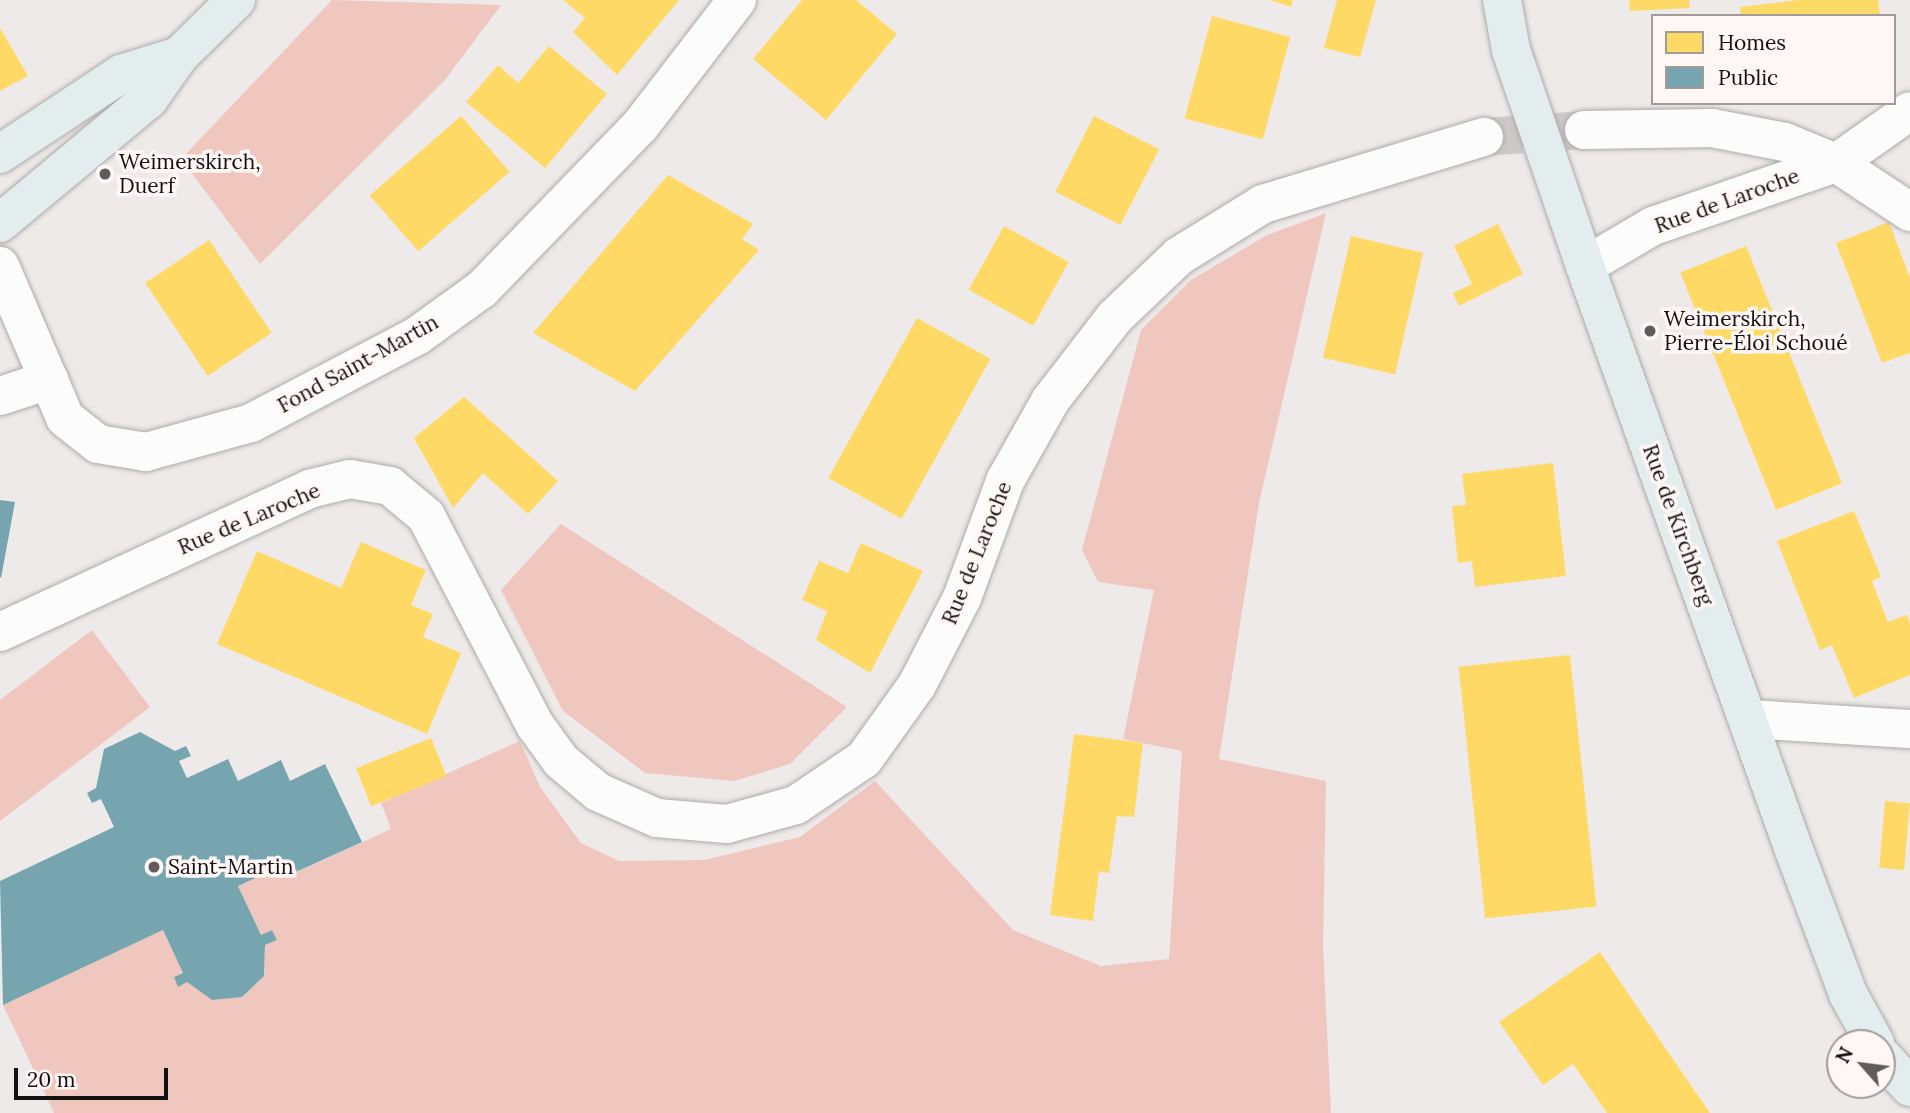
<!DOCTYPE html>
<html>
<head>
<meta charset="utf-8">
<style>
	body { margin:0 }
	#map { position:relative; width:1910px; height:1113px; overflow:hidden; background:#efeaea; font-family:Lora,serif }
	div>[style] { position:absolute }
	[style*='--x'] { left:calc(var(--x)*1px); top:calc(var(--y)*1px); width:calc(var(--w)*1px); rotate:calc(var(--a)*1deg) }
	.green>* { inset:0; background:#f0c7bf }
	.homes>* { inset:0; background:#ffd966; transform-origin:0 0 }
	.public>* { inset:0; background:#76a5af }
	.minor-tunnel>* { height:38px; margin-top:-19px; transform-origin:0; background:repeating-linear-gradient(90deg,#cec9c9 0 38px,transparent 0 57px) }
	.roads { filter:drop-shadow(0 0 2px #aeaaaa) drop-shadow(0 0 2px #aeaaaa) }
	.minor>* { height:38px; margin:-19px; padding:0 19px; transform-origin:19px; border-radius:19px; background:#fdfcfc }
	.major>* { height:38px; margin:-19px; padding:0 19px; transform-origin:19px; border-radius:19px; background:#e3eded }
	.dots>* { width:19px; height:19px; translate:-50% -50%; box-sizing:border-box; border:4px solid #fff7f5; border-radius:50% }
	span { translate:-50% -50%; white-space:nowrap; text-align:center; line-height:1.15; -webkit-text-stroke:7px #fff7f5; paint-order:stroke }
	.poi-label { font-size:21px; color:#131010 }
	.left { translate:0 -50%; text-align:left }
	.street-label { font-size:21px; color:#131010 }
	.legend { position:absolute; left:1651px; top:14px; width:245px; height:91px; box-sizing:border-box; background:#fff7f5; border:2px solid #a19b99; margin:0; padding:9px 12px; list-style:none; font-size:21px; color:#131010 }
	.legend li { display:flex; align-items:center; gap:14px; height:35px }
	.legend b { width:35px; border:2px solid #a19b99 }
	.north { position:absolute; left:1826px; top:1029px; width:70px; height:70px; box-sizing:border-box; background:#fff7f5; border:2px solid #a19b99; border-radius:50%; rotate:298deg; font-size:19px; font-weight:700; line-height:28px; text-align:center; color:#131010 }
	.north::after { content:''; display:block; margin:auto; width:24px; height:32px; background:#605c5c; clip-path:polygon(50% 0,100% 100%,50% 72%,0 100%) }
	.scale { position:absolute; left:14px; top:1068px; width:154px; height:32px; box-sizing:border-box; border:4px solid #131010; border-top:0; padding-left:9px; font-size:21px; line-height:24px; white-space:nowrap; color:#131010; -webkit-text-stroke:5px #fff7f5; paint-order:stroke }
</style>
</head>
<body>
<div id="map">
	<div class="green">
		<div style="clip-path:polygon(332px 0,501px 5px,444px 81px,260px 264px,181px 159px)"></div>
		<div style="clip-path:polygon(1326px 213px,1259px 503px,1219px 759px,1326px 781px,1323px 945px,1331px 1113px,54px 1113px,3px 1005px,163px 930px,183px 973px,174px 977px,178px 986px,187px 982px,212px 1000px,242px 997px,264px 976px,265px 945px,277px 940px,272px 930px,261px 935px,238px 886px,291px 862px,297px 872px,391px 829px,381px 803px,520px 741px,540px 787px,581px 843px,619px 861px,704px 860px,800px 837px,875px 781px,1013px 930px,1101px 966px,1169px 959px,1182px 751px,1123px 739px,1154px 590px,1098px 582px,1082px 550px,1141px 330px,1191px 280px,1267px 235px)"></div>
		<div style="clip-path:polygon(561px 524px,847px 707px,790px 764px,734px 781px,645px 773px,563px 711px,501px 590px)"></div>
		<div style="clip-path:polygon(92px 630px,150px 707px,0 821px,0 700px)"></div>
	</div>
	<div class="homes">
		<div style="clip-path:polygon(563px 0,679px 0,617px 75px,573px 32px,585px 18px)"></div>
		<div style="clip-path:polygon(802px 0,856px 0,897px 34px,826px 120px,753px 59px)"></div>
		<div style="clip-path:polygon(1270px 0,1293px 0,1291px 7px)"></div>
		<div style="clip-path:polygon(1337px 0,1376px 0,1360px 57px,1324px 48px)"></div>
		<div style="clip-path:polygon(1629px 0,1689px 0,1690px 8px,1630px 11px)"></div>
		<div style="clip-path:polygon(1798px 0,1878px 0,1880px 16px,1741px 16px,1740px 7px)"></div>
		<div style="left:1212px;top:16px;width:81px;height:106px;rotate:15deg"></div>
		<div style="clip-path:polygon(0 28px,28px 76px,0 91px)"></div>
		<div style="clip-path:polygon(549px 46px,607px 94px,545px 168px,466px 102px,498px 65px,518px 83px)"></div>
		<div style="left:461px;top:116px;width:74px;height:121px;rotate:49deg"></div>
		<div style="left:1094px;top:116px;width:73px;height:85px;rotate:27deg"></div>
		<div style="clip-path:polygon(668px 175px,753px 224px,742px 239px,759px 250px,635px 391px,533px 333px)"></div>
		<div style="clip-path:polygon(1889px 222px,1910px 278px,1910px 353px,1882px 363px,1836px 243px)"></div>
		<div style="clip-path:polygon(1498px 224px,1523px 274px,1459px 306px,1453px 293px,1472px 284px,1454px 246px)"></div>
		<div style="left:1004px;top:226px;width:74px;height:73px;rotate:29deg"></div>
		<div style="left:1351px;top:236px;width:74px;height:125px;rotate:13deg"></div>
		<div style="left:209px;top:240px;width:112px;height:77px;rotate:56deg"></div>
		<div style="left:1746px;top:246px;width:256px;height:71px;rotate:68deg"></div>
		<div style="left:917px;top:318px;width:84px;height:183px;rotate:29deg"></div>
		<div style="clip-path:polygon(464px 397px,558px 481px,528px 514px,483px 473px,453px 508px,414px 438px)"></div>
		<div style="clip-path:polygon(1553px 463px,1566px 576px,1475px 587px,1472px 561px,1458px 563px,1452px 506px,1466px 505px,1462px 474px)"></div>
		<div style="clip-path:polygon(1854px 511px,1881px 577px,1872px 581px,1888px 622px,1907px 615px,1910px 624px,1910px 675px,1854px 698px,1832px 645px,1820px 650px,1777px 541px)"></div>
		<div style="clip-path:polygon(361px 542px,426px 570px,411px 605px,433px 614px,423px 637px,461px 653px,427px 734px,217px 644px,257px 551px,341px 588px)"></div>
		<div style="clip-path:polygon(861px 543px,923px 571px,870px 673px,816px 640px,827px 611px,802px 600px,819px 561px,848px 573px)"></div>
		<div style="left:1570px;top:655px;width:253px;height:112px;rotate:84deg"></div>
		<div style="clip-path:polygon(1074px 734px,1143px 743px,1134px 817px,1117px 816px,1109px 873px,1099px 871px,1093px 921px,1050px 915px)"></div>
		<div style="left:431px;top:738px;width:41px;height:81px;rotate:68deg"></div>
		<div style="left:1885px;top:801px;width:25px;height:67px;rotate:5deg"></div>
		<div style="clip-path:polygon(1600px 952px,1657px 1036px,1710px 1113px,1607px 1113px,1573px 1064px,1543px 1085px,1499px 1022px)"></div>
	</div>
	<div class="public">
		<div style="clip-path:polygon(0 500px,15px 502px,1px 578px,0 577px)"></div>
		<div style="clip-path:polygon(140px 732px,175px 751px,186px 746px,191px 756px,179px 761px,187px 778px,228px 759px,238px 781px,281px 760px,290px 781px,325px 764px,362px 842px,296px 872px,291px 862px,238px 886px,261px 935px,272px 930px,277px 940px,265px 945px,264px 976px,242px 997px,212px 1000px,187px 982px,178px 987px,174px 977px,183px 973px,163px 930px,3px 1005px,0 881px,114px 827px,101px 799px,92px 803px,87px 793px,96px 788px,104px 749px)"></div>
	</div>
	<div class="minor-tunnel">
		<div style="--x:1484;--y:137;--w:100;--a:-4"></div>
	</div>
	<div class="roads">
		<div class="minor">
			<div style="--x:1584;--y:130;--w:128;--a:-0.9"></div>
			<div style="--x:1712;--y:128;--w:74;--a:10.9"></div>
			<div style="--x:1785;--y:142;--w:55;--a:22.4"></div>
			<div style="--x:1836;--y:163;--w:89;--a:33.5"></div>
			<div style="--x:0;--y:266;--w:165;--a:66.8"></div>
			<div style="--x:65;--y:418;--w:42;--a:38.2"></div>
			<div style="--x:98;--y:444;--w:49;--a:9.5"></div>
			<div style="--x:146;--y:452;--w:109;--a:-15.4"></div>
			<div style="--x:251;--y:423;--w:187;--a:-27.7"></div>
			<div style="--x:417;--y:336;--w:80;--a:-35.9"></div>
			<div style="--x:482;--y:289;--w:227;--a:-45.9"></div>
			<div style="--x:640;--y:126;--w:159;--a:-52.4"></div>
			<div style="--x:1585;--y:266;--w:79;--a:-30.5"></div>
			<div style="--x:1653;--y:226;--w:194;--a:-19"></div>
			<div style="--x:1836;--y:163;--w:90;--a:-35.1"></div>
			<div style="--x:0;--y:396;--w:52;--a:-18.1"></div>
			<div style="--x:0;--y:632;--w:340;--a:-24.8"></div>
			<div style="--x:309;--y:489;--w:42;--a:-13.7"></div>
			<div style="--x:350;--y:479;--w:41;--a:9.9"></div>
			<div style="--x:390;--y:486;--w:47;--a:39.8"></div>
			<div style="--x:426;--y:516;--w:236;--a:62.5"></div>
			<div style="--x:535;--y:725;--w:44;--a:54.2"></div>
			<div style="--x:561;--y:761;--w:48;--a:40"></div>
			<div style="--x:598;--y:792;--w:64;--a:23.8"></div>
			<div style="--x:657;--y:818;--w:70;--a:4.9"></div>
			<div style="--x:727;--y:824;--w:72;--a:-15.4"></div>
			<div style="--x:796;--y:805;--w:82;--a:-34.1"></div>
			<div style="--x:864;--y:759;--w:91;--a:-54.4"></div>
			<div style="--x:917;--y:685;--w:98;--a:-62.7"></div>
			<div style="--x:962;--y:598;--w:125;--a:-69.8"></div>
			<div style="--x:1005;--y:481;--w:92;--a:-60.6"></div>
			<div style="--x:1050;--y:401;--w:106;--a:-52.3"></div>
			<div style="--x:1115;--y:317;--w:88;--a:-43.6"></div>
			<div style="--x:1179;--y:256;--w:99;--a:-31.8"></div>
			<div style="--x:1263;--y:204;--w:231;--a:-16.9"></div>
			<div style="--x:1749;--y:719;--w:161;--a:3.6"></div>
		</div>
		<div class="major">
			<div style="--x:1502;--y:0;--w:51;--a:79.8"></div>
			<div style="--x:1511;--y:50;--w:228;--a:71.1"></div>
			<div style="--x:1585;--y:266;--w:620;--a:70.31"></div>
			<div style="--x:1794;--y:850;--w:154;--a:69.4"></div>
			<div style="--x:1848;--y:994;--w:56;--a:61.1"></div>
			<div style="--x:0;--y:154;--w:145;--a:-33.5"></div>
			<div style="--x:121;--y:74;--w:61;--a:-17.2"></div>
			<div style="--x:0;--y:223;--w:194;--a:-39.8"></div>
			<div style="--x:149;--y:99;--w:52;--a:-55.1"></div>
			<div style="--x:179;--y:56;--w:80;--a:-44.5"></div>
			<div style="--x:1882;--y:1056;--w:42;--a:47.9"></div>
		</div>
	</div>
	<div class="dots">
		<div style="left:105px;top:174px;background:#605c5c"></div>
		<div style="left:1650px;top:331px;background:#605c5c"></div>
		<div style="left:154px;top:867px;background:#605c5c"></div>
	</div>
	<div class="poi-label">
		<span class="left" style="left:119px;top:174px">Weimerskirch,<br>Duerf</span>
		<span class="left" style="left:1664px;top:331px">Weimerskirch,<br>Pierre-Éloi Schoué</span>
		<span class="left" style="left:168px;top:867px">Saint-Martin</span>
	</div>
	<div class="street-label">
		<span style="left:1727px;top:201px;rotate:-20deg">Rue de Laroche</span>
		<span style="left:358px;top:364px;rotate:-29deg">Fond Saint-Martin</span>
		<span style="left:249px;top:519px;rotate:-23deg">Rue de Laroche</span>
		<span style="left:1678px;top:525px;rotate:70deg">Rue de Kirchberg</span>
		<span style="left:977px;top:553px;rotate:-68deg">Rue de Laroche</span>
	</div>
	<ul class="legend">
	<li><b style="height:19px;background:#ffd966"></b>Homes</li>
	<li><b style="height:19px;background:#76a5af"></b>Public</li>
	</ul>
	<div class="north">N</div>
	<div class="scale">20 m</div>
</div>
</body>
</html>
